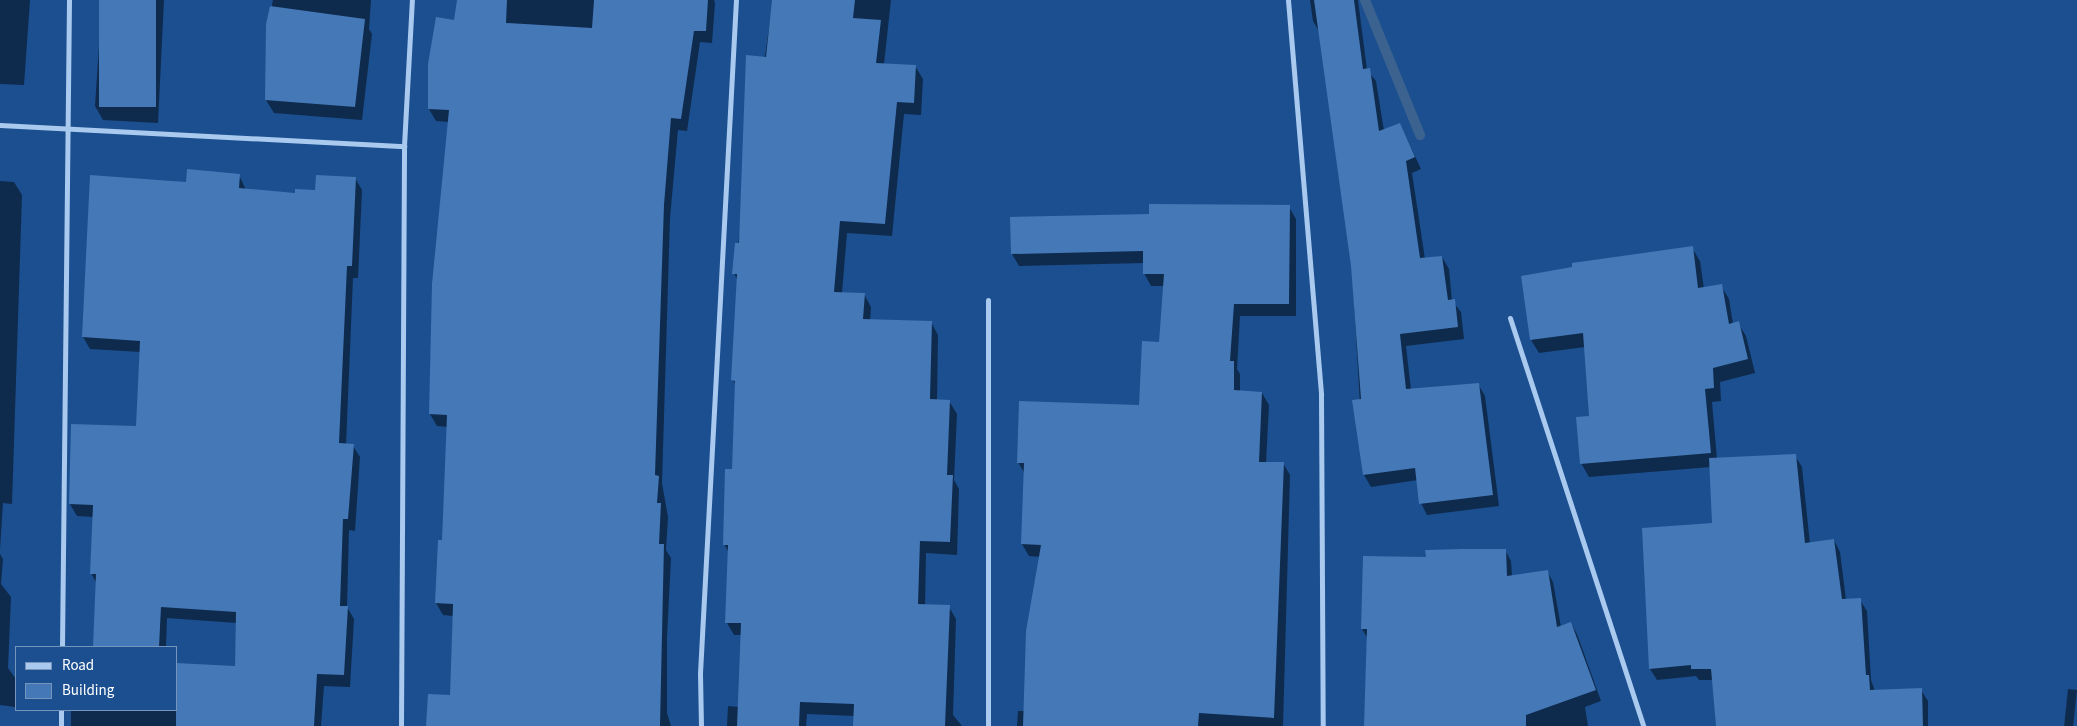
<!DOCTYPE html>
<html>
<head>
<meta charset="utf-8">
<style>
	body { margin:0 }
	#map { position:relative; width:2077px; height:726px; overflow:hidden; background:#1b4f8f; font-family:"Source Sans 3",sans-serif }
	div>[style] { position:absolute }
	[style*='--x'] { left:calc(var(--x)*1px); top:calc(var(--y)*1px); width:calc(var(--w)*1px); rotate:calc(var(--a)*1deg) }
	.shadow>* { inset:0; background:#0007; transform-origin:0 0 }
	.stream>* { height:10px; margin:-5px; padding:0 5px; transform-origin:5px; border-radius:5px; background:#3c6290 }
	.building>* { inset:0; background:#4478b7; transform-origin:0 0 }
	.minor>* { height:5px; margin:-2.5px; padding:0 2.5px; transform-origin:2.5px; border-radius:2.5px; background:#a9c9ee }
	span { translate:-50% -50%; white-space:nowrap; text-align:center; line-height:1.15; -webkit-text-stroke:4px #1b4f8f; paint-order:stroke }
	.legend { position:absolute; left:15px; top:646px; width:162px; height:65px; box-sizing:border-box; background:#1b4f8f; border:1px solid #7695bc; margin:0; padding:6px 9px; list-style:none; font-size:15px; color:#fff }
	.legend li { display:flex; align-items:center; gap:10px; height:25px }
	.legend b { width:25px; border:1px solid #7695bc }
</style>
</head>
<body>
<div id="map">
	<div class="shadow">
		<div style="clip-path:polygon(0 0,30px 0,24px 85px,0 84px)"></div>
		<div style="clip-path:polygon(102px 0,164px 0,158px 123px,103px 120px,95px 106px)"></div>
		<div style="clip-path:polygon(273px 0,371px 0,369px 29px,372px 34px,362px 120px,274px 113px,266px 100px,268px 24px)"></div>
		<div style="clip-path:polygon(459px 0,714px 0,715px 3px,712px 43px,700px 42px,687px 131px,678px 130px,670px 218px,662px 483px,668px 517px,666px 550px,671px 558px,667px 637px,667px 713px,671px 726px,428px 726px,451px 696px,453px 616px,443px 615px,436px 603px,444px 541px,448px 427px,437px 426px,430px 414px,433px 284px,449px 122px,436px 121px,429px 109px,455px 22px)"></div>
		<div style="clip-path:polygon(773px 0,891px 0,884px 64px,915px 66px,923px 79px,921px 115px,904px 114px,892px 236px,847px 233px,842px 293px,864px 294px,871px 307px,870px 321px,931px 322px,938px 335px,937px 401px,949px 401px,957px 414px,954px 480px,959px 489px,957px 555px,926px 553px,925px 606px,949px 607px,956px 619px,953px 715px,962px 726px,855px 726px,855px 716px,807px 714px,806px 726px,727px 726px,728px 706px,739px 707px,742px 635px,734px 635px,727px 623px,729px 553px,724px 544px,733px 471px,736px 386px,733px 380px,738px 281px,734px 273px)"></div>
		<div style="clip-path:polygon(1310px 0,1358px 0,1367px 70px,1376px 81px,1384px 131px,1400px 124px,1421px 169px,1412px 173px,1425px 259px,1442px 257px,1449px 269px,1452px 301px,1461px 312px,1464px 339px,1406px 346px,1411px 390px,1478px 384px,1485px 396px,1499px 506px,1427px 515px,1421px 503px,1418px 480px,1371px 487px,1364px 475px,1352px 266px,1320px 33px,1313px 21px)"></div>
		<div style="clip-path:polygon(239px 175px,246px 190px,296px 194px,316px 191px,355px 178px,362px 190px,358px 278px,353px 278px,346px 445px,353px 446px,360px 457px,355px 531px,349px 530px,347px 607px,354px 619px,350px 687px,324px 686px,321px 726px,71px 726px,71px 710px,176px 710px,237px 667px,237px 623px,167px 618px,166px 647px,94px 647px,97px 584px,91px 573px,94px 517px,77px 516px,70px 504px,137px 428px,141px 352px,90px 349px,83px 337px,187px 183px)"></div>
		<div style="clip-path:polygon(0 181px,14px 182px,22px 195px,12px 504px,3px 503px,0 550px)"></div>
		<div style="clip-path:polygon(1289px 207px,1296px 219px,1296px 316px,1240px 316px,1237px 369px,1240px 374px,1240px 392px,1262px 393px,1269px 405px,1266px 463px,1283px 463px,1290px 475px,1283px 726px,1017px 726px,1018px 711px,1024px 711px,1041px 557px,1029px 556px,1022px 544px,1025px 474px,1018px 462px,1140px 407px,1160px 343px,1164px 286px,1151px 286px,1144px 273px,1144px 263px,1019px 266px,1012px 254px,1151px 215px)"></div>
		<div style="clip-path:polygon(1692px 248px,1700px 261px,1704px 289px,1721px 286px,1729px 299px,1733px 324px,1738px 323px,1746px 336px,1755px 373px,1720px 382px,1721px 401px,1712px 402px,1717px 459px,1795px 456px,1802px 467px,1810px 544px,1834px 540px,1840px 552px,1846px 600px,1860px 600px,1867px 611px,1871px 680px,1875px 691px,1921px 690px,1928px 701px,1928px 726px,1717px 726px,1713px 680px,1699px 680px,1696px 676px,1657px 680px,1650px 669px,1644px 529px,1713px 524px,1711px 467px,1589px 477px,1581px 463px,1590px 417px,1585px 347px,1539px 353px,1531px 340px)"></div>
		<div style="clip-path:polygon(1505px 550px,1511px 561px,1512px 576px,1547px 571px,1553px 582px,1561px 627px,1571px 623px,1577px 634px,1601px 701px,1585px 707px,1588px 726px,1367px 726px,1368px 639px,1362px 629px,1428px 559px)"></div>
		<div style="clip-path:polygon(0 554px,3px 559px,1px 584px,11px 597px,8px 668px,16px 679px,15px 707px,0 705px)"></div>
		<div style="left:2068px;top:689px;width:9px;height:37px;rotate:6deg"></div>
	</div>
	<div class="stream">
		<div style="--x:1365;--y:0;--w:146;--a:67.8"></div>
	</div>
	<div class="building">
		<div style="left:99px;top:0;width:57px;height:107px"></div>
		<div style="clip-path:polygon(457px 0,507px 0,506px 23px,592px 28px,594px 0,708px 0,706px 31px,694px 31px,681px 119px,671px 118px,664px 205px,655px 475px,659px 476px,657px 503px,661px 503px,659px 544px,664px 544px,660px 726px,426px 726px,428px 694px,450px 695px,453px 604px,435px 603px,438px 540px,442px 540px,447px 415px,429px 414px,432px 284px,449px 110px,428px 109px,428px 64px,436px 17px,454px 20px)"></div>
		<div style="clip-path:polygon(772px 0,855px 0,853px 18px,881px 20px,876px 63px,916px 65px,914px 103px,897px 102px,885px 224px,840px 221px,834px 292px,865px 293px,863px 319px,932px 321px,930px 399px,950px 400px,947px 475px,953px 475px,950px 542px,920px 541px,918px 604px,950px 605px,945px 726px,853px 726px,854px 704px,800px 702px,799px 726px,737px 726px,741px 623px,725px 623px,728px 545px,723px 545px,725px 469px,732px 469px,735px 381px,731px 380px,737px 274px,732px 274px,735px 243px,739px 243px,746px 55px,766px 57px)"></div>
		<div style="clip-path:polygon(1314px 0,1354px 0,1363px 69px,1370px 68px,1379px 131px,1400px 123px,1415px 157px,1406px 161px,1420px 258px,1442px 256px,1448px 300px,1455px 299px,1458px 327px,1400px 334px,1406px 389px,1479px 383px,1493px 495px,1419px 504px,1415px 468px,1363px 475px,1352px 400px,1361px 399px,1351px 266px)"></div>
		<div style="clip-path:polygon(270px 6px,365px 19px,355px 107px,265px 100px,266px 24px)"></div>
		<div style="clip-path:polygon(187px 169px,240px 174px,239px 188px,295px 193px,295px 189px,315px 190px,316px 175px,356px 177px,352px 266px,347px 266px,339px 443px,354px 444px,348px 519px,343px 519px,340px 606px,348px 606px,344px 675px,317px 674px,314px 726px,176px 726px,176px 663px,235px 666px,236px 612px,161px 607px,159px 647px,93px 647px,96px 574px,90px 574px,93px 505px,69px 504px,71px 424px,136px 426px,140px 341px,82px 337px,90px 175px,186px 182px)"></div>
		<div style="clip-path:polygon(1149px 204px,1290px 205px,1289px 304px,1234px 304px,1230px 361px,1234px 361px,1234px 390px,1262px 392px,1259px 462px,1284px 462px,1274px 718px,1199px 713px,1198px 726px,1023px 726px,1026px 631px,1041px 545px,1021px 544px,1024px 463px,1017px 463px,1019px 401px,1139px 405px,1142px 341px,1159px 342px,1164px 274px,1143px 274px,1143px 251px,1011px 254px,1010px 217px,1149px 214px)"></div>
		<div style="clip-path:polygon(1693px 246px,1698px 288px,1722px 284px,1729px 324px,1739px 321px,1748px 359px,1713px 368px,1714px 388px,1705px 389px,1711px 453px,1580px 464px,1576px 417px,1589px 416px,1583px 333px,1530px 340px,1521px 276px,1572px 267px,1572px 263px)"></div>
		<div style="clip-path:polygon(1796px 454px,1805px 543px,1834px 539px,1842px 599px,1861px 598px,1866px 675px,1869px 675px,1870px 690px,1922px 688px,1923px 726px,1716px 726px,1711px 669px,1691px 669px,1691px 665px,1649px 669px,1642px 528px,1712px 523px,1709px 458px)"></div>
		<div style="clip-path:polygon(1462px 549px,1506px 549px,1507px 576px,1548px 570px,1557px 627px,1571px 622px,1596px 690px,1526px 715px,1526px 726px,1364px 726px,1367px 629px,1361px 629px,1363px 556px,1426px 557px,1425px 550px)"></div>
	</div>
	<div class="minor">
		<div style="--x:1288;--y:0;--w:396;--a:85.2"></div>
		<div style="--x:1321;--y:395;--w:331;--a:89.7"></div>
		<div style="--x:0;--y:125;--w:405;--a:3"></div>
		<div style="--x:1510;--y:318;--w:429;--a:71.9"></div>
		<div style="--x:62;--y:647;--w:647;--a:-89.38"></div>
		<div style="--x:61;--y:726;--w:16;--a:-90"></div>
		<div style="--x:401;--y:726;--w:580;--a:-89.7"></div>
		<div style="--x:404;--y:146;--w:146;--a:-86.9"></div>
		<div style="--x:701;--y:726;--w:53;--a:-91.1"></div>
		<div style="--x:700;--y:673;--w:674;--a:-86.94"></div>
		<div style="--x:988;--y:726;--w:426;--a:-90"></div>
	</div>
	<ul class="legend">
	<li><b style="height:6px;background:#a9c9ee"></b>Road</li>
	<li><b style="height:14px;background:#4478b7"></b>Building</li>
	</ul>
</div>
</body>
</html>
